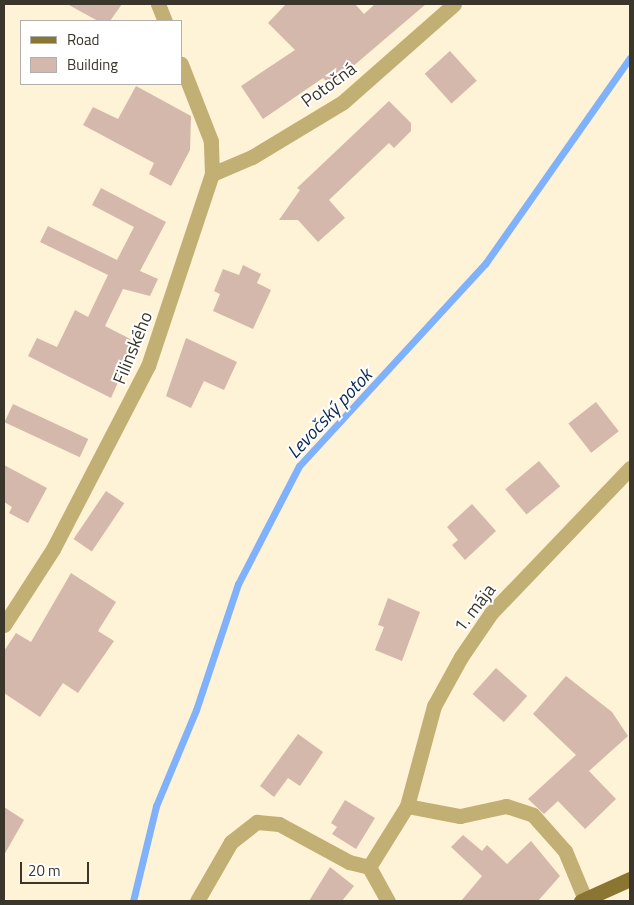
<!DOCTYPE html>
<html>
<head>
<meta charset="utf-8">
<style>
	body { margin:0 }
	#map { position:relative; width:634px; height:905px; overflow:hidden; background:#fef2d7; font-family:"Titillium Web",sans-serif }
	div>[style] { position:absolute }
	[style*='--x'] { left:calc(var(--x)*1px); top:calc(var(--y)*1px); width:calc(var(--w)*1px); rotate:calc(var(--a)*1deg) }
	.stream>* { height:7px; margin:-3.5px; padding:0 3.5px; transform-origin:3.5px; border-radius:3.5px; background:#7fb1fc }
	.building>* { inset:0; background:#d4b8ab; transform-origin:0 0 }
	.minor>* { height:15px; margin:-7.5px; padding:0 7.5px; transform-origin:7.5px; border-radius:7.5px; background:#c2af73 }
	.major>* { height:15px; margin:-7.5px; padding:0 7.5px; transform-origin:7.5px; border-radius:7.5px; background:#8b7631 }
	span { translate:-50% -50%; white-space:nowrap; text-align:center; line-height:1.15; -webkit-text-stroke:4px #fff; paint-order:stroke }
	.street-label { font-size:18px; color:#3a362c }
	.water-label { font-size:19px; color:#082856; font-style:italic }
	.frame { position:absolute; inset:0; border:5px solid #3a362c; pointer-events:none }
	.legend { position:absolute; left:20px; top:20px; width:162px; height:65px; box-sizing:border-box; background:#fff; border:1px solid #b0afab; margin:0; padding:6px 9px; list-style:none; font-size:15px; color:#3a362c }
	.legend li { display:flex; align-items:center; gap:10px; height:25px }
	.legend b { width:25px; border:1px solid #b0afab }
	.scale { position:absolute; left:20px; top:862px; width:69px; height:22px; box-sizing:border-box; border:2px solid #3a362c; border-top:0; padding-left:6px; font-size:15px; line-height:18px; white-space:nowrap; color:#3a362c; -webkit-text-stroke:4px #fff; paint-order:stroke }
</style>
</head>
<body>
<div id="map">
	<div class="stream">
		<div style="--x:133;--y:901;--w:98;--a:-76.4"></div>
		<div style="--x:156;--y:806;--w:104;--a:-67.4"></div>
		<div style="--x:196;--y:710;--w:133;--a:-71.6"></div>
		<div style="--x:238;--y:584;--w:133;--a:-62.7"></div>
		<div style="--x:299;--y:466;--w:275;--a:-47.4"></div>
		<div style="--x:485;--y:264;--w:252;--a:-54.9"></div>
	</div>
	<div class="building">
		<div style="clip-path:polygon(67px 4px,122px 4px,110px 21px,98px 21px)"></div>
		<div style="clip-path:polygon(286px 4px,355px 4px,364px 14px,375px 4px,426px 4px,331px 85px,323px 78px,263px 119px,241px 86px,295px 50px,268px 23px)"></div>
		<div style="left:450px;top:51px;width:40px;height:34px;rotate:48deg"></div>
		<div style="clip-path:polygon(136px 86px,191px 116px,190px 150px,171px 186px,149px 174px,154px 163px,83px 125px,93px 107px,118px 119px)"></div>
		<div style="clip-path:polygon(389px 101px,411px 123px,411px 131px,394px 148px,389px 143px,329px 200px,345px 218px,318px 242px,298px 220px,279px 220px,300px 190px,297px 188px)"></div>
		<div style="clip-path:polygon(101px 188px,166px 222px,140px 271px,158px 279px,150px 296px,123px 289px,105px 326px,136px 342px,111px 398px,28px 356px,37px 338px,57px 347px,75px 310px,88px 317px,108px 275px,40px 242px,48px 226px,117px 260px,134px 227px,92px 205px)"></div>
		<div style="clip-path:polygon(243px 265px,261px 274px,257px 283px,271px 290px,253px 329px,213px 311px,220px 294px,214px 291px,223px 269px,239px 275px)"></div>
		<div style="clip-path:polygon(186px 338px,237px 362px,224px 390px,204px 381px,191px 408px,166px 396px)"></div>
		<div style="left:596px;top:402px;width:37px;height:35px;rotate:52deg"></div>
		<div style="left:13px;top:404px;width:83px;height:20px;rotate:25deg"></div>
		<div style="left:539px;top:461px;width:33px;height:44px;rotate:50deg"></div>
		<div style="clip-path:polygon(4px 465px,47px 488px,28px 523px,9px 513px,12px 507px,4px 502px)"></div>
		<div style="left:106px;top:491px;width:22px;height:58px;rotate:34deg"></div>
		<div style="clip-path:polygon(472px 504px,496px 531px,465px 560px,452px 545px,458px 540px,447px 527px)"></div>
		<div style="clip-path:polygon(71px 573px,116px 602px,98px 631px,114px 641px,78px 693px,63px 683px,40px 717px,4px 693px,4px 651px,16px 633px,31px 642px)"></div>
		<div style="clip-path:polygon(388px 598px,420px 612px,402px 661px,375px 650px,384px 627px,378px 625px)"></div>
		<div style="left:496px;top:668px;width:42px;height:35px;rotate:42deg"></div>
		<div style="clip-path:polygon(566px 676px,612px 712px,628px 736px,589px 771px,616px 799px,585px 829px,558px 801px,544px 814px,528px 799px,576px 755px,533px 714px)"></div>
		<div style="clip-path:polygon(298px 734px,323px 752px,300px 786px,288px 778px,274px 797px,260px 786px)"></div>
		<div style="clip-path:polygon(345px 800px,375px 818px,356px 849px,332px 834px,337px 827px,331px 823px)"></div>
		<div style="clip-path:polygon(4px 807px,24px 820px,4px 855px)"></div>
		<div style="clip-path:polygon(463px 835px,482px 851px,487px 845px,507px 864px,531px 841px,560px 876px,538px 901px,461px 901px,482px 876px,451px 847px)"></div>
		<div style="clip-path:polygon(330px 867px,354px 886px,342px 901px,309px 901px)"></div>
	</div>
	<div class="minor">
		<div style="--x:158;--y:4;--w:18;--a:68"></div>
		<div style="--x:212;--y:174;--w:43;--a:-23"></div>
		<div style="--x:252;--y:157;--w:106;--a:-31.1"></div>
		<div style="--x:343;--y:102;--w:148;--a:-41.4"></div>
		<div style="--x:4;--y:625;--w:90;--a:-57.2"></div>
		<div style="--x:53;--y:549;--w:206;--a:-62.6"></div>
		<div style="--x:148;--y:366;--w:202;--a:-71.6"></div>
		<div style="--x:212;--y:174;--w:33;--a:-92"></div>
		<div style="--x:211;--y:141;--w:83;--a:-111.3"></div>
		<div style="--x:407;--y:806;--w:54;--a:10.7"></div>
		<div style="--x:460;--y:816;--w:47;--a:-12.3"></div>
		<div style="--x:506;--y:806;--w:28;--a:18"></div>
		<div style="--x:533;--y:815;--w:48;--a:48.4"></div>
		<div style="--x:565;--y:851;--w:52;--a:67.4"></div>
		<div style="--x:369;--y:867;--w:72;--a:-58.1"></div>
		<div style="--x:407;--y:806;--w:104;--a:-74.9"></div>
		<div style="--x:434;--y:706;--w:56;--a:-61.1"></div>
		<div style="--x:461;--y:657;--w:53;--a:-55.7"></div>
		<div style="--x:491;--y:613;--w:201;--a:-46.2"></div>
		<div style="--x:369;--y:867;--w:39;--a:61"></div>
		<div style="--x:197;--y:901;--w:68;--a:-60"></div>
		<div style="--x:231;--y:842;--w:33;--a:-38"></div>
		<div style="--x:257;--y:822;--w:22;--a:5"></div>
		<div style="--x:279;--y:824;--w:80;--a:28.5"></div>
		<div style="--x:349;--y:862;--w:21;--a:14"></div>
	</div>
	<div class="major">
		<div style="--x:581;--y:901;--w:54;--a:-24.2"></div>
	</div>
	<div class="street-label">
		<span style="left:329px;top:85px;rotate:-36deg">Potočná</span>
		<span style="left:133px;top:348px;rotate:-68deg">Filinského</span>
		<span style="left:475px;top:608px;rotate:-52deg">1. mája</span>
	</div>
	<div class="water-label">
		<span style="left:329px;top:413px;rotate:-47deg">Levočský potok</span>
	</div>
	<div class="frame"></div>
	<ul class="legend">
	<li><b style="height:6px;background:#8b7631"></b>Road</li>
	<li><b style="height:14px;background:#d4b8ab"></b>Building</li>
	</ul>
	<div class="scale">20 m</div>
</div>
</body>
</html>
